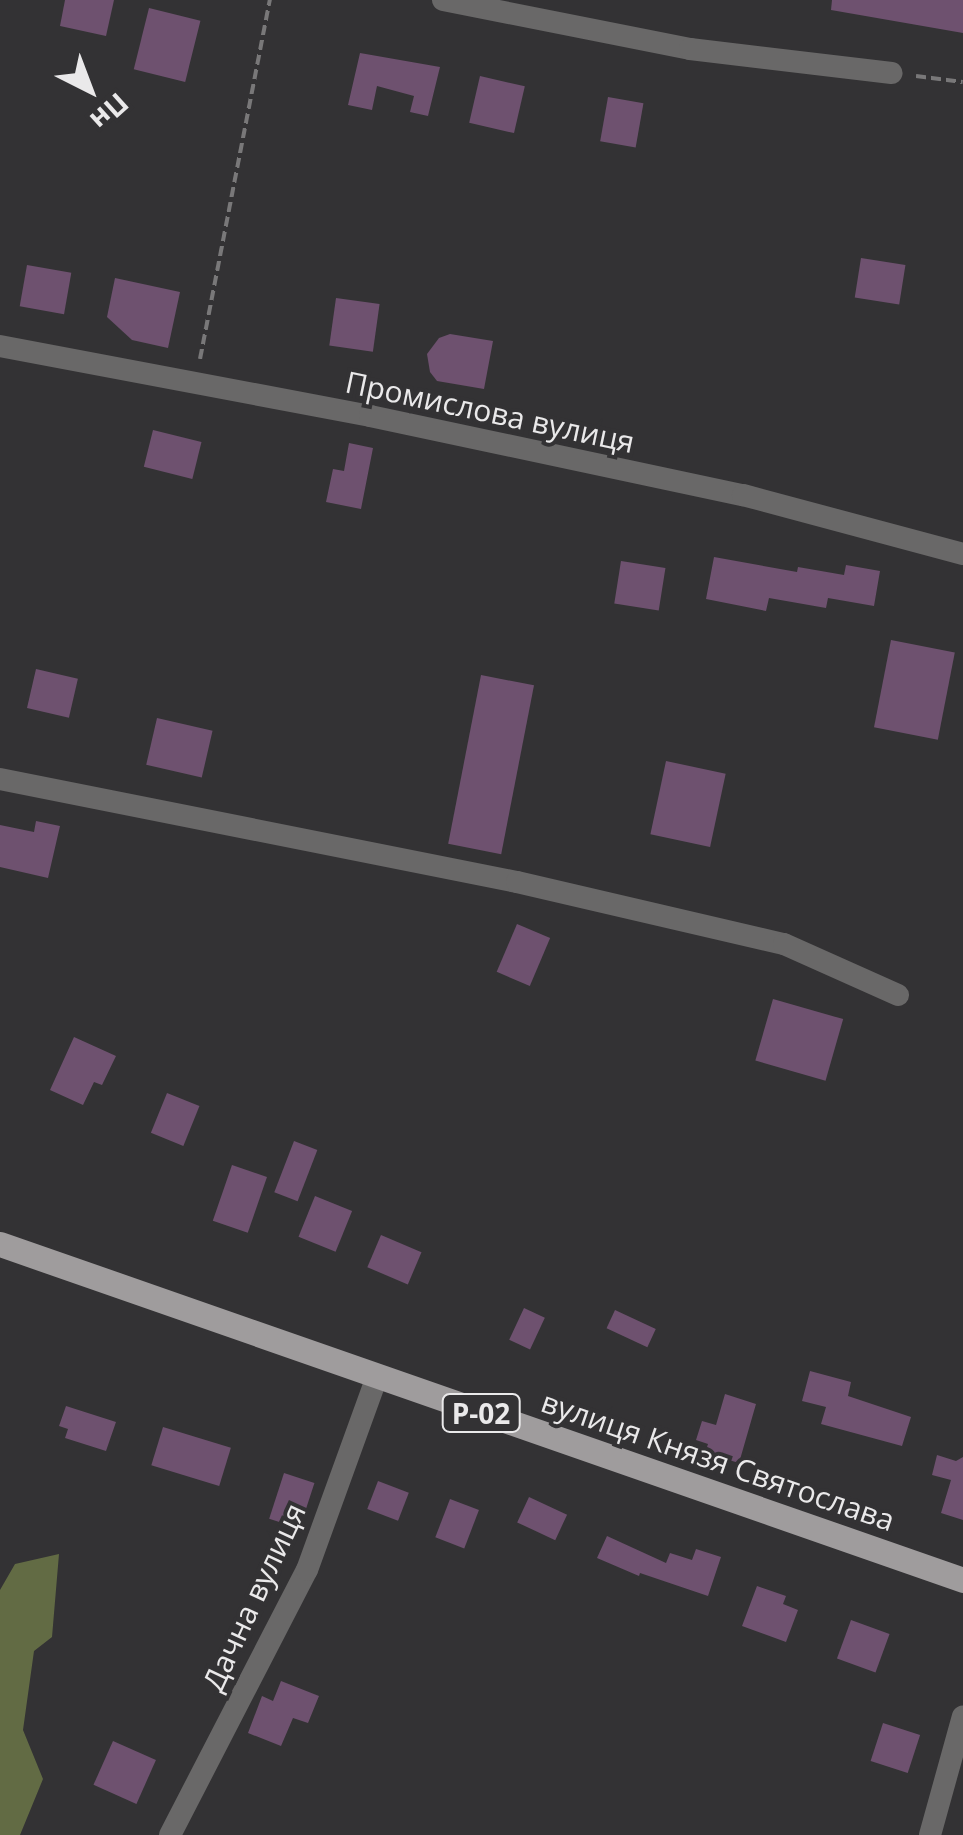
<!DOCTYPE html>
<html>
<head>
<meta charset="utf-8">
<style>
	body { margin:0 }
	#map { position:relative; width:963px; height:1835px; overflow:hidden; background:#333234; font-family:"Open Sans",sans-serif }
	div>[style] { position:absolute }
	[style*='--x'] { left:calc(var(--x)*1px); top:calc(var(--y)*1px); width:calc(var(--w)*1px); rotate:calc(var(--a)*1deg) }
	.forest>* { inset:0; background:#626b44 }
	.building>* { inset:0; background:#6e516f; transform-origin:0 0 }
	.path>* { height:4px; margin-top:-2px; transform-origin:0; background:repeating-linear-gradient(90deg,#797879 0 10px,transparent 0 15px) }
	.street>* { height:22px; margin:-11px; padding:0 11px; transform-origin:11px; border-radius:11px; background:#696868 }
	.primary>* { height:25px; margin:-12.5px; padding:0 12.5px; transform-origin:12.5px; border-radius:12.5px; background:#9f9c9d }
	span { translate:-50% -50%; white-space:nowrap; text-align:center; line-height:1.15; -webkit-text-stroke:8px #333234; paint-order:stroke }
	.shield-label span { padding:2px 8px; background:#333234; border:2px solid; border-radius:8px; -webkit-text-stroke-width:0 }
	.shield-label { font-size:28px; color:#eae9ea; font-weight:700 }
	.street-label { font-size:30px; color:#eae9ea }
	.north { position:absolute; left:40px; top:40px; width:100px; height:100px; -webkit-text-stroke:8px #333234; paint-order:stroke; rotate:138deg; font-size:28px; font-weight:700; line-height:40px; text-align:center; color:#eae9ea }
	.north::after { content:''; display:block; margin:auto; width:35px; height:45px; background:#eae9ea; clip-path:polygon(50% 0,100% 100%,50% 72%,0 100%) }
</style>
</head>
<body>
<div id="map">
	<div class="forest">
		<div style="clip-path:polygon(59px 1554px,52px 1637px,34px 1651px,23px 1730px,43px 1779px,20px 1835px,0 1835px,0 1590px,15px 1564px)"></div>
	</div>
	<div class="building">
		<div style="clip-path:polygon(65px 0,114px 0,106px 36px,60px 26px)"></div>
		<div style="clip-path:polygon(832px 0,963px 0,963px 33px,831px 10px)"></div>
		<div style="left:149px;top:8px;width:53px;height:63px;rotate:14deg"></div>
		<div style="clip-path:polygon(360px 53px,440px 67px,428px 116px,410px 112px,414px 96px,377px 86px,372px 110px,348px 105px)"></div>
		<div style="left:480px;top:76px;width:46px;height:48px;rotate:13deg"></div>
		<div style="left:608px;top:97px;width:36px;height:45px;rotate:10deg"></div>
		<div style="left:861px;top:258px;width:45px;height:40px;rotate:9deg"></div>
		<div style="left:27px;top:265px;width:45px;height:42px;rotate:10deg"></div>
		<div style="clip-path:polygon(115px 278px,180px 292px,168px 348px,132px 340px,107px 317px)"></div>
		<div style="left:336px;top:298px;width:44px;height:48px;rotate:8deg"></div>
		<div style="clip-path:polygon(450px 334px,493px 341px,484px 389px,437px 381px,430px 372px,427px 354px,439px 338px)"></div>
		<div style="left:153px;top:430px;width:50px;height:38px;rotate:14deg"></div>
		<div style="clip-path:polygon(349px 443px,373px 448px,361px 509px,326px 502px,333px 469px,344px 471px)"></div>
		<div style="clip-path:polygon(714px 557px,797px 572px,798px 567px,844px 575px,846px 565px,880px 571px,874px 606px,828px 598px,826px 608px,769px 598px,766px 611px,706px 599px)"></div>
		<div style="left:621px;top:561px;width:45px;height:43px;rotate:9deg"></div>
		<div style="left:891px;top:640px;width:65px;height:89px;rotate:11deg"></div>
		<div style="left:36px;top:669px;width:43px;height:40px;rotate:13deg"></div>
		<div style="left:481px;top:675px;width:54px;height:172px;rotate:11deg"></div>
		<div style="left:157px;top:718px;width:57px;height:48px;rotate:13deg"></div>
		<div style="left:666px;top:761px;width:61px;height:75px;rotate:12deg"></div>
		<div style="clip-path:polygon(36px 821px,60px 826px,48px 878px,0 867px,0 825px,34px 832px)"></div>
		<div style="left:517px;top:924px;width:36px;height:52px;rotate:23deg"></div>
		<div style="left:773px;top:999px;width:73px;height:64px;rotate:16deg"></div>
		<div style="clip-path:polygon(74px 1037px,116px 1056px,102px 1085px,94px 1082px,83px 1105px,50px 1090px)"></div>
		<div style="left:167px;top:1093px;width:35px;height:43px;rotate:22deg"></div>
		<div style="left:294px;top:1141px;width:25px;height:55px;rotate:21deg"></div>
		<div style="left:232px;top:1165px;width:37px;height:59px;rotate:19deg"></div>
		<div style="left:315px;top:1196px;width:40px;height:44px;rotate:22deg"></div>
		<div style="left:381px;top:1235px;width:44px;height:35px;rotate:23deg"></div>
		<div style="left:524px;top:1308px;width:23px;height:35px;rotate:25deg"></div>
		<div style="left:615px;top:1310px;width:45px;height:20px;rotate:25deg"></div>
		<div style="clip-path:polygon(810px 1371px,851px 1382px,848px 1396px,911px 1417px,902px 1446px,821px 1424px,826px 1407px,802px 1401px)"></div>
		<div style="clip-path:polygon(725px 1394px,756px 1404px,739px 1463px,705px 1453px,708px 1444px,696px 1440px,702px 1421px,716px 1425px)"></div>
		<div style="clip-path:polygon(66px 1406px,116px 1422px,106px 1451px,65px 1438px,68px 1429px,59px 1426px)"></div>
		<div style="left:163px;top:1427px;width:71px;height:40px;rotate:17deg"></div>
		<div style="clip-path:polygon(937px 1455px,956px 1461px,963px 1457px,963px 1520px,941px 1513px,951px 1480px,932px 1475px)"></div>
		<div style="left:284px;top:1473px;width:32px;height:48px;rotate:18deg"></div>
		<div style="left:378px;top:1481px;width:33px;height:30px;rotate:21deg"></div>
		<div style="left:529px;top:1497px;width:42px;height:28px;rotate:25deg"></div>
		<div style="left:450px;top:1499px;width:31px;height:41px;rotate:21deg"></div>
		<div style="clip-path:polygon(607px 1536px,666px 1563px,670px 1553px,692px 1560px,696px 1549px,721px 1557px,708px 1596px,640px 1573px,639px 1576px,597px 1558px)"></div>
		<div style="clip-path:polygon(757px 1586px,786px 1596px,783px 1604px,798px 1610px,786px 1642px,742px 1626px)"></div>
		<div style="left:851px;top:1620px;width:41px;height:41px;rotate:20deg"></div>
		<div style="clip-path:polygon(281px 1681px,319px 1696px,308px 1723px,293px 1718px,281px 1746px,248px 1733px,262px 1696px,273px 1701px)"></div>
		<div style="left:883px;top:1723px;width:39px;height:40px;rotate:18deg"></div>
		<div style="left:113px;top:1741px;width:47px;height:48px;rotate:24deg"></div>
	</div>
	<div class="path">
		<div style="--x:916;--y:76;--w:47;--a:7.3"></div>
		<div style="--x:200;--y:359;--w:366;--a:-79"></div>
	</div>
	<div class="street">
		<div style="--x:443;--y:0;--w:252;--a:11.2"></div>
		<div style="--x:690;--y:49;--w:203;--a:6.8"></div>
		<div style="--x:0;--y:346;--w:377;--a:10.7"></div>
		<div style="--x:370;--y:416;--w:381;--a:12"></div>
		<div style="--x:743;--y:495;--w:228;--a:15"></div>
		<div style="--x:0;--y:779;--w:527;--a:11.27"></div>
		<div style="--x:517;--y:882;--w:274;--a:13.1"></div>
		<div style="--x:784;--y:944;--w:125;--a:24.1"></div>
		<div style="--x:170;--y:1835;--w:298;--a:-62.7"></div>
		<div style="--x:307;--y:1570;--w:205;--a:-70.1"></div>
		<div style="--x:930;--y:1835;--w:123;--a:-74.5"></div>
	</div>
	<div class="primary">
		<div style="--x:0;--y:1244;--w:1020;--a:19.23"></div>
	</div>
	<div class="shield-label">
		<span style="left:481px;top:1413px">Р-02</span>
	</div>
	<div class="street-label">
		<span style="left:490px;top:412px;rotate:12deg">Промислова вулиця</span>
		<span style="left:718px;top:1461px;rotate:19deg">вулиця Князя Святослава</span>
		<span style="left:254px;top:1597px;rotate:-65deg">Дачна вулиця</span>
	</div>
	<div class="north">Пн</div>
</div>
</body>
</html>
